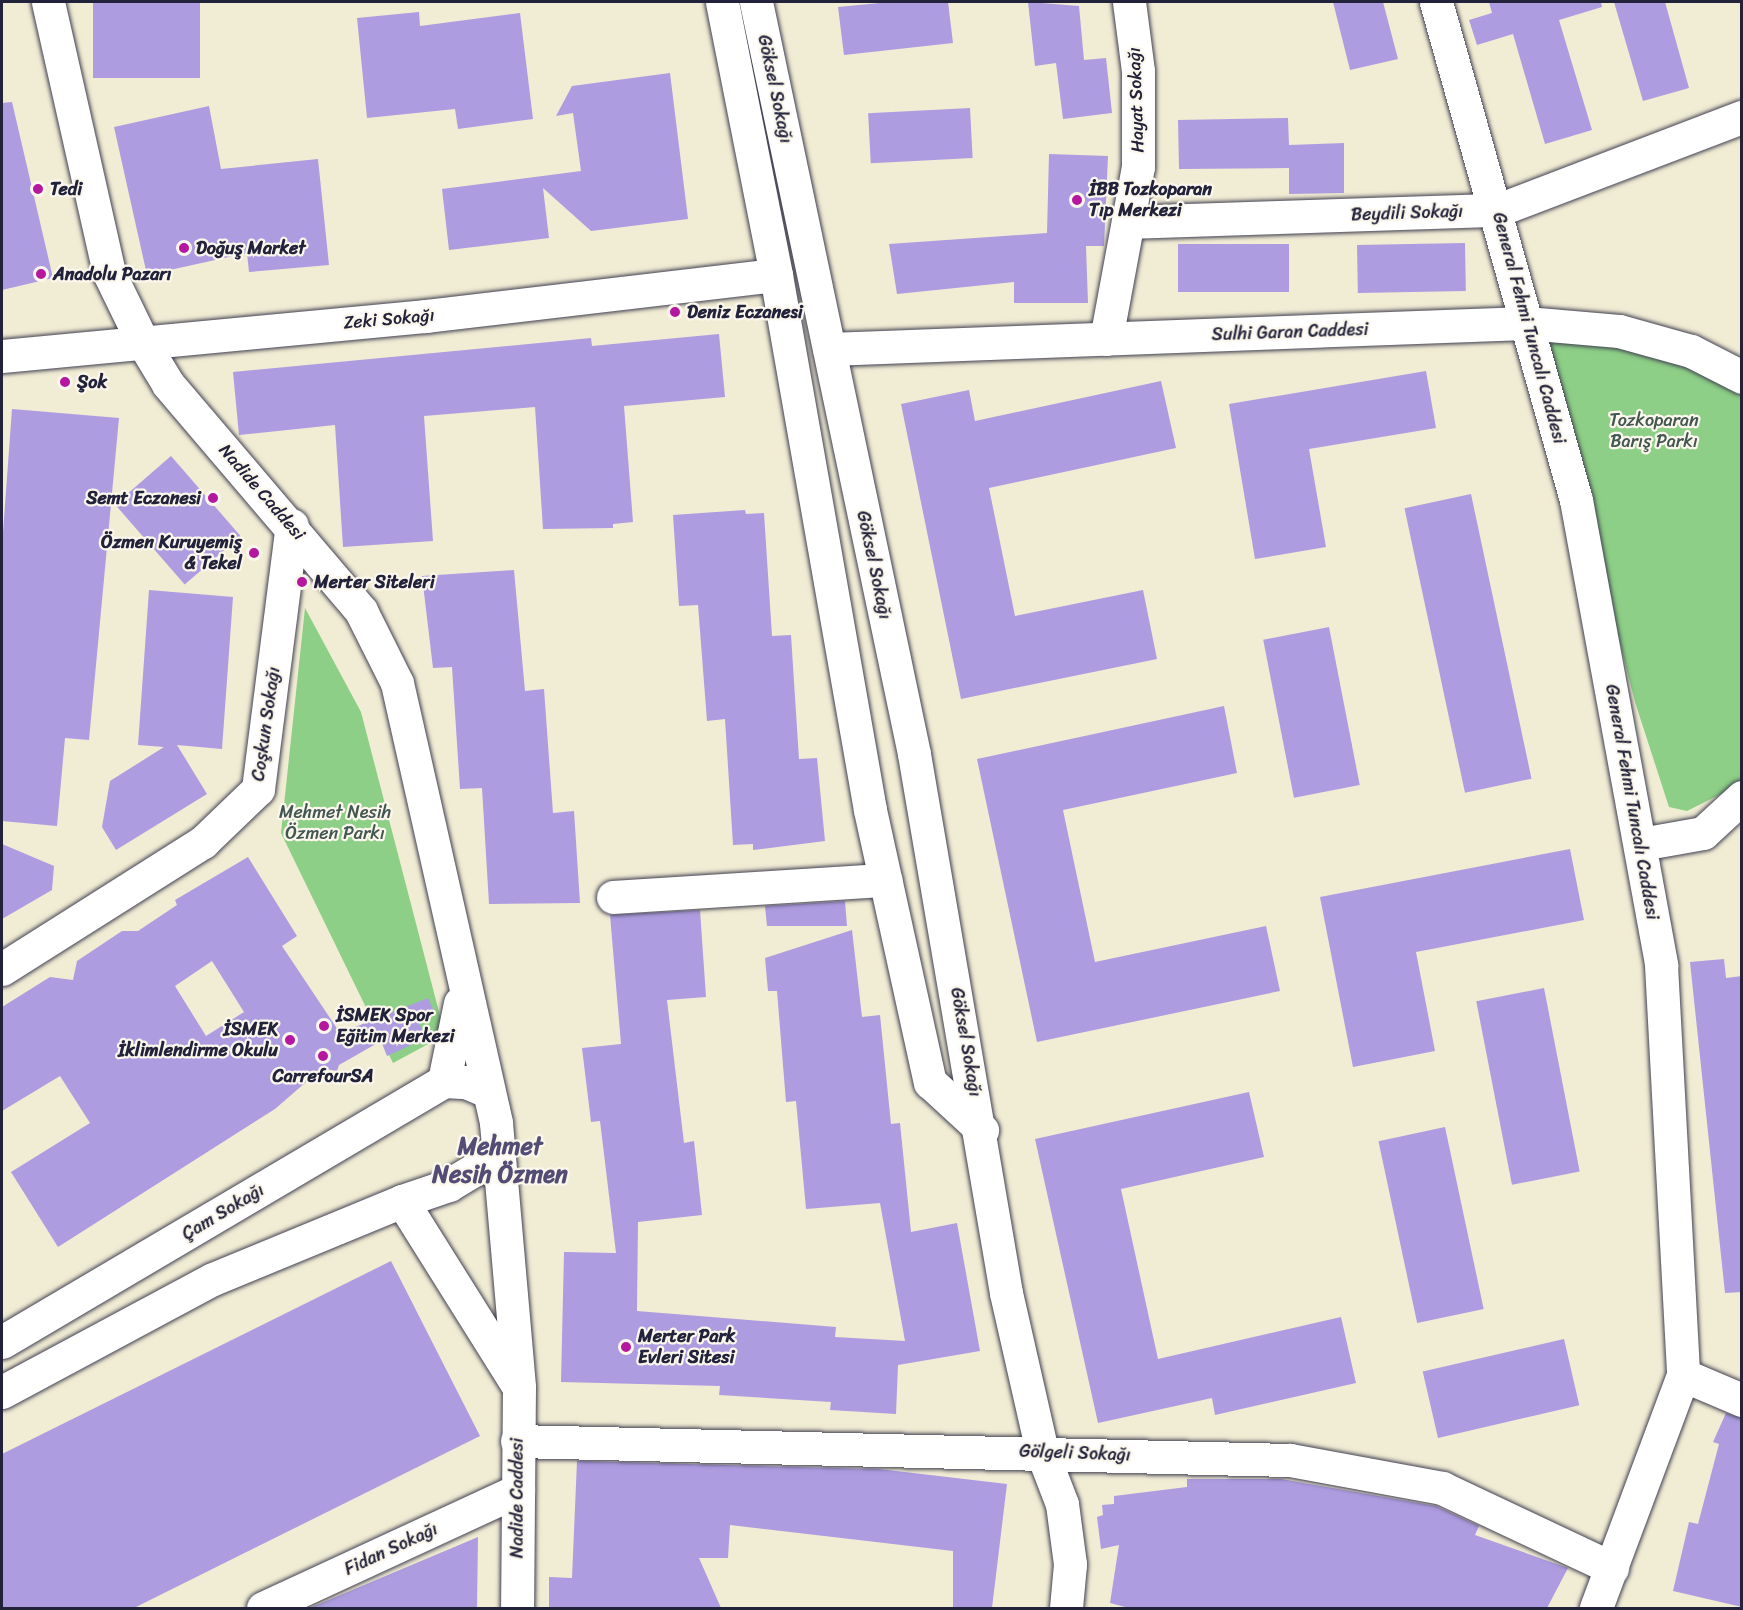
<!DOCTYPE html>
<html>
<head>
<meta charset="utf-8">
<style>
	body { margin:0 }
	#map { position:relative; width:1743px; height:1610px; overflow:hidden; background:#f1ecd4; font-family:Sriracha,sans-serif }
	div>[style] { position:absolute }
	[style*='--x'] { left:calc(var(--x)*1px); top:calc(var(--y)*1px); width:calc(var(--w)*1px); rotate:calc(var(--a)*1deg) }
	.green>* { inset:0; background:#8dcf86 }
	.building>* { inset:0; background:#ad9ce0; transform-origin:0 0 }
	.roads { filter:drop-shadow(0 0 2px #414052) drop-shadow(0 0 2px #414052) }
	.minor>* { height:33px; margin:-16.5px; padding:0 16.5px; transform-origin:16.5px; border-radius:16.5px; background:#fff }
	.major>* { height:33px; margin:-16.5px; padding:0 16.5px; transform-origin:16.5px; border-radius:16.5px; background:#fff }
	.dots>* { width:16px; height:16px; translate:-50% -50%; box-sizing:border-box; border:3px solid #fbf7ec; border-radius:50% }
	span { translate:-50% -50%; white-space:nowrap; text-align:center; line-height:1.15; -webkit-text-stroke:4.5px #fbf7ec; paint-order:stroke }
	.street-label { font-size:18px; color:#22223b }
	.poi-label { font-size:18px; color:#22223b; font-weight:700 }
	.left { translate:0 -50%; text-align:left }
	.right { translate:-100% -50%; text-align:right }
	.park-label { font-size:18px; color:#425652 }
	.district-label { font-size:24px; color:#534d75; font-weight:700 }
	.frame { position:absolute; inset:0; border:3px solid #22223b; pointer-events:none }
</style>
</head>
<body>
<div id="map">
	<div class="green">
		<div style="clip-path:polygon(1538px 324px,1741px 379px,1741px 784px,1687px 811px,1669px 807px,1635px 702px)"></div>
		<div style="clip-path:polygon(305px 608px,361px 712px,445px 1035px,393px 1063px,281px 833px)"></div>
	</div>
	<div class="building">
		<div style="left:93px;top:2px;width:107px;height:76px"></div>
		<div style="clip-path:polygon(890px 2px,948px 2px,953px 43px,844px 55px,838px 7px)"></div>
		<div style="clip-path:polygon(1028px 2px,1079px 6px,1084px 60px,1106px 58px,1112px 113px,1063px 119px,1056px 63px,1035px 66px)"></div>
		<div style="clip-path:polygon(1333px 2px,1383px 2px,1398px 59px,1350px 70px)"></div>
		<div style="clip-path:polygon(1489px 2px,1601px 2px,1602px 7px,1559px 20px,1592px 130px,1545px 144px,1513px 34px,1477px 45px,1469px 20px,1492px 13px)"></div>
		<div style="clip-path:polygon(1614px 2px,1665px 2px,1689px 88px,1643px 101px)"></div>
		<div style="clip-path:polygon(419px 12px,420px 26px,520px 13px,533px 119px,458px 129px,455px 109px,367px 118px,357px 18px)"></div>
		<div style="clip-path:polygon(670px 73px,688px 219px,591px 231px,543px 188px,549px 238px,449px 250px,442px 189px,581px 171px,573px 113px,556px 116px,572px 86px)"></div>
		<div style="clip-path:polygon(12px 102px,53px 278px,2px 290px,2px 103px)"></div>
		<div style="clip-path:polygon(209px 106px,221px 169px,318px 159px,329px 265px,249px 272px,247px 253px,147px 275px,114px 127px)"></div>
		<div style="left:970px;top:108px;width:50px;height:102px;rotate:87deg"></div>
		<div style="clip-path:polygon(1288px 118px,1289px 145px,1344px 143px,1344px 193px,1289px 194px,1289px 168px,1179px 169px,1178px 120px)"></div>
		<div style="clip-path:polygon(1049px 154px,1108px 156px,1104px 246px,1086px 246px,1088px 303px,1014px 303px,1014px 282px,897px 294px,889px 244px,1047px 233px)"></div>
		<div style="left:1465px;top:243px;width:48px;height:108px;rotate:89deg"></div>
		<div style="left:1289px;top:244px;width:48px;height:111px;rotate:90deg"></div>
		<div style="clip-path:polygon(719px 334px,725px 397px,624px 406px,633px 522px,613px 524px,613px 528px,543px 529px,535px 407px,424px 416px,433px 541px,343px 547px,335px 425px,239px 435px,233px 372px,591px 338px,592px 346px)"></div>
		<div style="clip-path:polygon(1426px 371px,1436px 428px,1309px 449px,1326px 547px,1255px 559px,1229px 404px)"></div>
		<div style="clip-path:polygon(1161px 381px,1176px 448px,989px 488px,1015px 616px,1143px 590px,1157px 659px,961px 699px,901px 404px,969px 390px,975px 421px)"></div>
		<div style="clip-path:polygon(12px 409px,119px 418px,89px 740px,65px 738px,57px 826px,2px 821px,2px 546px)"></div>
		<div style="left:171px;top:456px;width:106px;height:74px;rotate:49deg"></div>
		<div style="left:1471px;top:494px;width:291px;height:68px;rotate:78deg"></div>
		<div style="clip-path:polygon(745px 510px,746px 514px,764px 513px,772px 636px,791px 635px,799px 759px,817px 758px,825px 841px,753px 850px,753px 844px,733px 845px,725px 719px,707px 721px,698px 605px,679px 606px,673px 515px)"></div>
		<div style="clip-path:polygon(514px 570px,525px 691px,544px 689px,553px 813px,574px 811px,580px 903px,489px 904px,482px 788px,460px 789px,452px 667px,433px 668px,422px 576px)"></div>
		<div style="clip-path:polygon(149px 590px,233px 597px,222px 749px,177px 745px,207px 794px,116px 850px,102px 827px,110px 781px,164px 747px,138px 745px)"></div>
		<div style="left:1329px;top:627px;width:161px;height:67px;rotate:79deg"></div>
		<div style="clip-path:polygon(1224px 706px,1237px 773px,1063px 810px,1095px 962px,1266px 926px,1280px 991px,1037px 1042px,977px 759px)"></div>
		<div style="clip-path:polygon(2px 844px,54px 866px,52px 890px,2px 919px)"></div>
		<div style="clip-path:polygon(1570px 849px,1584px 920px,1416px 952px,1435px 1051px,1353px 1067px,1320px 897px)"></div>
		<div style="clip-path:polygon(evenodd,248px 857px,297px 936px,282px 946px,340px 1033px,428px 998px,434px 1011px,418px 1021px,426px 1038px,387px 1056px,381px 1041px,339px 1065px,337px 1071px,326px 1069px,325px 1080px,313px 1076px,275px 1109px,58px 1247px,11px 1172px,90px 1123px,60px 1076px,2px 1111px,2px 1007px,50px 977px,73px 980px,77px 961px,122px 931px,138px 931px,177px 905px,175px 900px,248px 857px,212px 961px,244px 1012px,206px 1036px,175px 986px,212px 961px)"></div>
		<div style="clip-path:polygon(845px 901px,847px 926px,767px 926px,765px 906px)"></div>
		<div style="clip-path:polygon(700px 910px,706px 997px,667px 1000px,684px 1143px,694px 1141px,702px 1215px,638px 1222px,637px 1311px,836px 1327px,835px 1337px,905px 1341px,880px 1203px,806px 1209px,796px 1101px,786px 1102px,777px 991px,768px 991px,765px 958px,852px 930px,862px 1017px,880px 1015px,891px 1124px,900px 1123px,911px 1232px,957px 1223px,980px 1351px,898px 1365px,896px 1414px,830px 1410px,831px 1402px,719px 1395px,720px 1386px,561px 1382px,564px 1252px,616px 1253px,600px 1121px,591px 1122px,582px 1048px,621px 1044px,610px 915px)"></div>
		<div style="clip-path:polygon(1724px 959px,1726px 978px,1742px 976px,1742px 1292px,1725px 1293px,1690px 962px)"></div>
		<div style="left:1544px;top:988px;width:187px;height:69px;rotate:79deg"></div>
		<div style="clip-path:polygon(1249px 1092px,1264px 1157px,1121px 1189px,1158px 1359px,1341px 1317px,1356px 1383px,1215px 1415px,1212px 1398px,1098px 1423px,1035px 1139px)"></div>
		<div style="left:1445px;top:1127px;width:186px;height:68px;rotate:78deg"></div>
		<div style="clip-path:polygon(391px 1261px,480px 1436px,134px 1608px,2px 1608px,2px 1454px)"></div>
		<div style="left:1564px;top:1339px;width:68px;height:145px;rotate:77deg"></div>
		<div style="clip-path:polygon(1726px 1413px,1742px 1418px,1742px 1607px,1673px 1591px,1689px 1522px,1698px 1524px,1719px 1444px,1713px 1442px)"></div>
		<div style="clip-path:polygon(577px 1461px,879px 1469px,1007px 1484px,992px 1608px,953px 1608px,953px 1551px,730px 1525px,728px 1558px,699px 1558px,721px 1608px,549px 1608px,549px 1577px,572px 1578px)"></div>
		<div style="clip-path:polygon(1187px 1479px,1281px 1479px,1436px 1506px,1479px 1526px,1475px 1535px,1568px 1568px,1547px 1608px,1129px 1608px,1110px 1603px,1119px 1545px,1101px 1549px,1097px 1517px,1103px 1515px,1102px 1505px,1114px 1504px,1114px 1496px,1187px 1487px)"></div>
		<div style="clip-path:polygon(478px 1537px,477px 1608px,312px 1608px,312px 1607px)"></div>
	</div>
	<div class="roads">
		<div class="minor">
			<div style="--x:722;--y:2;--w:278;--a:78.8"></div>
			<div style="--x:776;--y:275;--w:543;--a:80.03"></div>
			<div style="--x:870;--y:810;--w:279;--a:77.6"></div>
			<div style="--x:930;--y:1082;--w:71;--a:42.7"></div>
			<div style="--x:756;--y:2;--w:768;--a:78.13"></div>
			<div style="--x:914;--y:754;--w:547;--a:80.31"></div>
			<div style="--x:1006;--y:1293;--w:163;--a:77.2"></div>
			<div style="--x:1042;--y:1452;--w:56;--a:69"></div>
			<div style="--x:1062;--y:1504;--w:61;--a:82.4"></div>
			<div style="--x:1070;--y:1564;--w:44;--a:95.2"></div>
			<div style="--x:1436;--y:2;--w:517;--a:74.3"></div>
			<div style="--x:1576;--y:500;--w:473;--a:79.6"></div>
			<div style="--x:1661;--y:965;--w:411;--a:86.9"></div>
			<div style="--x:1683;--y:1375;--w:249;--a:110.5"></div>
			<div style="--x:1128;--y:222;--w:370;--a:-1.9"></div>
			<div style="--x:1498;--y:210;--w:261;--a:-20.9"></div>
			<div style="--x:1106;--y:339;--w:175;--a:-79.5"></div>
			<div style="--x:1138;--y:167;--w:96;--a:-90"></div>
			<div style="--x:1138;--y:71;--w:70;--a:-97.4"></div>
			<div style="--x:829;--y:349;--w:697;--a:-2.14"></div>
			<div style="--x:1526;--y:323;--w:93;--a:4.9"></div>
			<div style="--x:1619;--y:331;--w:75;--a:15.5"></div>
			<div style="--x:1691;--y:351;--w:57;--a:27"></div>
			<div style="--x:2;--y:356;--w:426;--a:-5.4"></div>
			<div style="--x:426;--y:316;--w:352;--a:-6.7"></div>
			<div style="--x:1641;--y:844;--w:63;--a:-10.1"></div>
			<div style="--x:1703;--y:833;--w:53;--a:-42.7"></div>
			<div style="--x:613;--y:897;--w:273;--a:-3.6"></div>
			<div style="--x:2;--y:969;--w:238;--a:-32.3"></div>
			<div style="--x:203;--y:842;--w:76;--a:-43.9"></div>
			<div style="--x:258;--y:789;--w:266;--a:-82.7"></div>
			<div style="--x:2;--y:1342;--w:513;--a:-30.56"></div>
			<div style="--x:1683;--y:1375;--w:64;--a:23"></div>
			<div style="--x:2;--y:1392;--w:239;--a:-28.2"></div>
			<div style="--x:213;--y:1279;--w:204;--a:-22.4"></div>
			<div style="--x:517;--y:1441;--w:773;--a:1.41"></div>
			<div style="--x:1290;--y:1460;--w:155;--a:10.4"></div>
			<div style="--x:1442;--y:1488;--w:188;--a:25.2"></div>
			<div style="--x:263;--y:1608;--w:281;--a:-24.8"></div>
		</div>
		<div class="major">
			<div style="--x:48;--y:2;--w:278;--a:77.3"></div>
			<div style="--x:109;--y:273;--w:76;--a:64.1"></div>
			<div style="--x:142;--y:341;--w:50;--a:58.8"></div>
			<div style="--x:168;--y:384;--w:298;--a:49.6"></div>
			<div style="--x:361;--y:611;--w:80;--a:63.4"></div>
			<div style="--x:397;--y:683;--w:451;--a:77.3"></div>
			<div style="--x:496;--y:1123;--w:265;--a:85"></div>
			<div style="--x:519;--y:1387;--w:221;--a:90.5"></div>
			<div style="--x:460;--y:1003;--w:80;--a:101.6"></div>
			<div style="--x:444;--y:1081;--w:22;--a:3"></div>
			<div style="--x:466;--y:1082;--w:21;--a:23"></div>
			<div style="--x:497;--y:1146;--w:24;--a:128"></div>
			<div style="--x:482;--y:1165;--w:39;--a:149"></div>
			<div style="--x:449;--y:1185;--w:50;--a:161.2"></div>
			<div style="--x:402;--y:1201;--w:218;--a:57.9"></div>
		</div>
	</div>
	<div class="dots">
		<div style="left:38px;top:189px;background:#b5179e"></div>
		<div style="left:1077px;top:200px;background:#b5179e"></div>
		<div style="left:184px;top:248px;background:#b5179e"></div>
		<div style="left:41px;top:274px;background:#b5179e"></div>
		<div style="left:675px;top:312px;background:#b5179e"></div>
		<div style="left:65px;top:382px;background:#b5179e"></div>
		<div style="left:213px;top:498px;background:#b5179e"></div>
		<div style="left:254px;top:553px;background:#b5179e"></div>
		<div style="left:302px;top:582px;background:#b5179e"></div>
		<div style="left:324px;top:1026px;background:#b5179e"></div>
		<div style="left:290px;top:1040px;background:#b5179e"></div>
		<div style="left:323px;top:1056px;background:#b5179e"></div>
		<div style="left:626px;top:1347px;background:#b5179e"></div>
	</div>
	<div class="street-label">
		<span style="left:775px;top:89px;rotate:78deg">Göksel Sokağı</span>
		<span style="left:1136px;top:100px;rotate:-92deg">Hayat Sokağı</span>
		<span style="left:1407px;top:213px;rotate:-2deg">Beydili Sokağı</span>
		<span style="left:389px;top:319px;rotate:-5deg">Zeki Sokağı</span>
		<span style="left:1529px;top:328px;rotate:75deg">General Fehmi Tuncalı Caddesi</span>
		<span style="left:1290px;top:332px;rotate:-2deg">Sulhi Garan Caddesi</span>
		<span style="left:262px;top:492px;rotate:49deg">Nadide Caddesi</span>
		<span style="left:874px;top:565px;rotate:78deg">Göksel Sokağı</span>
		<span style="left:266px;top:724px;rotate:-82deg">Coşkun Sokağı</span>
		<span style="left:1632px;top:802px;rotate:80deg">General Fehmi Tuncalı Caddesi</span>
		<span style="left:966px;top:1042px;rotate:80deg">Göksel Sokağı</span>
		<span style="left:223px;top:1212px;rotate:-31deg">Çam Sokağı</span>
		<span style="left:1075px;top:1453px;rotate:2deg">Gölgeli Sokağı</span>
		<span style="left:517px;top:1498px;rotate:-90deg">Nadide Caddesi</span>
		<span style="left:391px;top:1549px;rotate:-25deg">Fidan Sokağı</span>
	</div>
	<div class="poi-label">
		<span class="left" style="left:50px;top:189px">Tedi</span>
		<span class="left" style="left:1089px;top:200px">İBB Tozkoparan<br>Tıp Merkezi</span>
		<span class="left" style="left:196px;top:248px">Doğuş Market</span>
		<span class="left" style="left:53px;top:274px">Anadolu Pazarı</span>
		<span class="left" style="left:687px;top:312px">Deniz Eczanesi</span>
		<span class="left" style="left:77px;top:382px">Şok</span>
		<span class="right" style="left:201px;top:498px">Semt Eczanesi</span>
		<span class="right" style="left:242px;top:553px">Özmen Kuruyemiş<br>&amp; Tekel</span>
		<span class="left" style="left:314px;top:582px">Merter Siteleri</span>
		<span class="left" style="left:336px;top:1026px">İSMEK Spor<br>Eğitim Merkezi</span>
		<span class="right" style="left:278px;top:1040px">İSMEK<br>İklimlendirme Okulu</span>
		<span style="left:323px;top:1076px">CarrefourSA</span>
		<span class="left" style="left:638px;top:1347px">Merter Park<br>Evleri Sitesi</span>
	</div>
	<div class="park-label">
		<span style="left:1654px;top:431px">Tozkoparan<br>Barış Parkı</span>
		<span style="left:335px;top:823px">Mehmet Nesih<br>Özmen Parkı</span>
	</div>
	<div class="district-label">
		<span style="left:500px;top:1161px">Mehmet<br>Nesih Özmen</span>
	</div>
	<div class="frame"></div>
</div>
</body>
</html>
